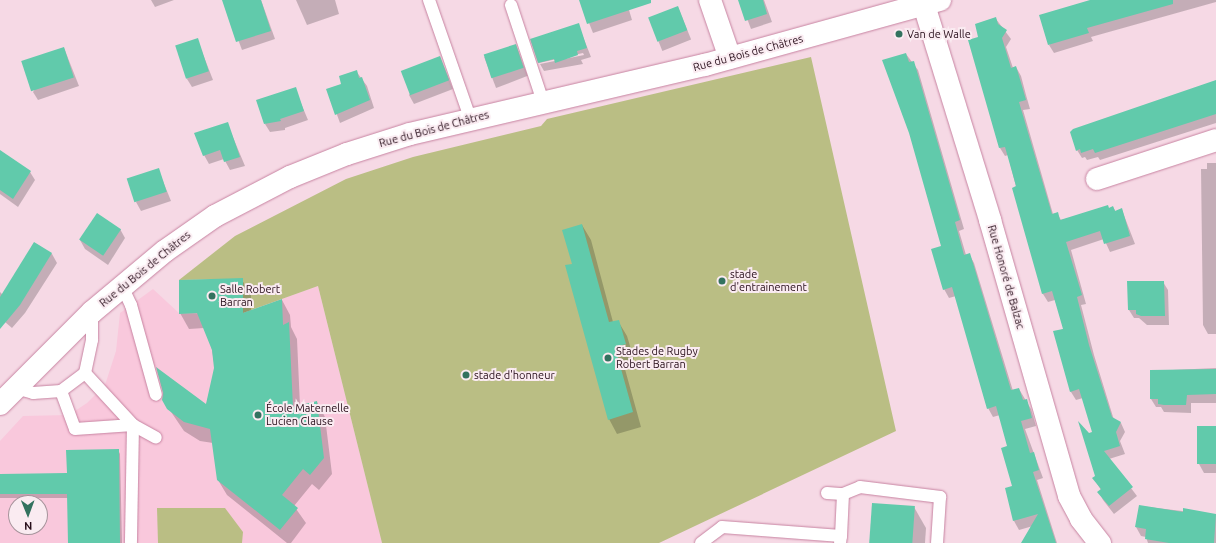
<!DOCTYPE html>
<html>
<head>
<meta charset="utf-8">
<style>
	body { margin:0 }
	#map { position:relative; width:1216px; height:543px; overflow:hidden; background:#f6d9e5; font-family:Ubuntu,sans-serif }
	div>[style] { position:absolute }
	[style*='--x'] { left:calc(var(--x)*1px); top:calc(var(--y)*1px); width:calc(var(--w)*1px); rotate:calc(var(--a)*1deg) }
	.built>* { inset:0; background:#f9c8dc }
	.green>* { inset:0; background:#babe84 }
	.shadow>* { inset:0; background:#0003; transform-origin:0 0 }
	.building>* { inset:0; background:#61caab; transform-origin:0 0 }
	.roads { filter:drop-shadow(0 0 1px #c783a1) drop-shadow(0 0 1px #c783a1) }
	.service>* { height:12px; margin:-6px; padding:0 6px; transform-origin:6px; border-radius:6px; background:#fff }
	.minor>* { height:22px; margin:-11px; padding:0 11px; transform-origin:11px; border-radius:11px; background:#fff }
	.dots>* { width:11px; height:11px; translate:-50% -50%; box-sizing:border-box; border:2px solid #faebf1; border-radius:50% }
	span { translate:-50% -50%; white-space:nowrap; text-align:center; line-height:1.15; -webkit-text-stroke:4px #faebf1; paint-order:stroke }
	.poi-label { font-size:11px; color:#270e1a }
	.left { translate:0 -50%; text-align:left }
	.street-label { font-size:11px; color:#270e1a }
	.north { position:absolute; left:8px; top:495px; width:40px; height:40px; box-sizing:border-box; background:#faebf1; border:1px solid #a6939b; border-radius:50%; rotate:179deg; font-size:11px; font-weight:700; line-height:16px; text-align:center; color:#270e1a }
	.north::after { content:''; display:block; margin:auto; width:14px; height:18px; background:#33725f; clip-path:polygon(50% 0,100% 100%,50% 72%,0 100%) }
</style>
</head>
<body>
<div id="map">
	<div class="built">
		<div style="clip-path:polygon(evenodd,318px 286px,382px 543px,0 543px,0 441px,23px 416px,69px 415px,87px 403px,105px 385px,116px 351px,120px 313px,153px 289px,180px 314px,243px 313px,318px 286px,16px 503px,40px 503px,40px 527px,16px 527px,16px 503px)"></div>
	</div>
	<div class="green">
		<div style="clip-path:polygon(811px 57px,896px 431px,659px 543px,382px 543px,318px 286px,243px 313px,242px 279px,179px 280px,235px 236px,346px 179px,413px 157px,541px 126px,547px 119px)"></div>
		<div style="clip-path:polygon(157px 508px,225px 508px,243px 532px,242px 543px,158px 543px)"></div>
	</div>
	<div class="shadow">
		<div style="clip-path:polygon(151px 0,174px 0,155px 7px)"></div>
		<div style="clip-path:polygon(247px 0,261px 0,275px 39px,242px 50px,226px 7px)"></div>
		<div style="clip-path:polygon(296px 0,335px 0,339px 14px,307px 25px)"></div>
		<div style="clip-path:polygon(580px 0,626px 0,632px 20px,593px 33px)"></div>
		<div style="clip-path:polygon(740px 0,764px 0,772px 22px,751px 29px)"></div>
		<div style="clip-path:polygon(1093px 0,1216px 0,1216px 2px,1091px 37px,1093px 41px,1054px 53px,1049px 45px)"></div>
		<div style="left:678px;top:7px;width:35px;height:31px;rotate:68deg"></div>
		<div style="clip-path:polygon(996px 19px,1011px 39px,1006px 47px,1013px 68px,1016px 67px,1021px 76px,1026px 95px,1030px 109px,1023px 110px,1053px 214px,1057px 213px,1061px 220px,1113px 207px,1116px 212px,1122px 210px,1135px 244px,1110px 252px,1104px 239px,1071px 250px,1086px 304px,1081px 305px,1094px 355px,1114px 420px,1121px 423px,1125px 432px,1120px 441px,1125px 454px,1109px 459px,1137px 496px,1114px 514px,1103px 500px,1099px 492px,1101px 490px,1094px 479px,1097px 476px,1089px 434px,1094px 432px,1083px 398px,1076px 400px,1071px 392px,1054px 332px,1064px 329px,1055px 300px,1048px 302px,1043px 294px,1008px 155px,1005px 156px,1000px 148px,970px 40px,980px 38px)"></div>
		<div style="clip-path:polygon(578px 24px,591px 57px,581px 60px,583px 64px,544px 71px,540px 64px,584px 55px,583px 53px,539px 63px,531px 40px)"></div>
		<div style="clip-path:polygon(197px 39px,213px 80px,192px 87px,187px 79px)"></div>
		<div style="left:516px;top:45px;width:33px;height:34px;rotate:69deg"></div>
		<div style="clip-path:polygon(64px 48px,79px 86px,38px 100px,33px 92px)"></div>
		<div style="clip-path:polygon(906px 54px,918px 70px,964px 229px,959px 231px,966px 255px,969px 254px,974px 263px,1013px 391px,1019px 389px,1031px 409px,1036px 426px,1025px 429px,1043px 478px,1037px 480px,1057px 543px,1022px 543px,1033px 526px,1019px 530px,1014px 521px,1006px 489px,1013px 487px,1009px 447px,1000px 415px,993px 417px,988px 408px,956px 296px,949px 298px,944px 289px,942px 247px)"></div>
		<div style="clip-path:polygon(440px 57px,453px 89px,414px 104px,409px 95px)"></div>
		<div style="clip-path:polygon(356px 71px,367px 86px,374px 108px,340px 123px,328px 90px,343px 85px)"></div>
		<div style="clip-path:polygon(1216px 82px,1216px 123px,1100px 160px,1098px 157px,1087px 160px,1085px 157px,1082px 158px,1077px 150px)"></div>
		<div style="clip-path:polygon(295px 89px,308px 120px,285px 128px,285px 130px,270px 132px,265px 124px)"></div>
		<div style="clip-path:polygon(227px 123px,245px 166px,230px 170px,224px 159px,209px 164px,204px 155px)"></div>
		<div style="clip-path:polygon(0 151px,30px 172px,35px 180px,18px 207px,0 194px)"></div>
		<div style="clip-path:polygon(1207px 163px,1216px 163px,1216px 334px,1208px 334px,1203px 325px,1201px 169px,1207px 169px)"></div>
		<div style="clip-path:polygon(158px 169px,171px 201px,141px 211px,136px 202px)"></div>
		<div style="clip-path:polygon(582px 225px,591px 240px,613px 322px,618px 321px,627px 336px,634px 359px,623px 362px,641px 427px,617px 434px,609px 419px,573px 265px)"></div>
		<div style="clip-path:polygon(120px 229px,125px 238px,108px 265px,85px 249px,80px 240px)"></div>
		<div style="clip-path:polygon(35px 243px,52px 254px,57px 263px,25px 313px,12px 328px,5px 322px,0 327px,0 292px,3px 295px)"></div>
		<div style="clip-path:polygon(242px 280px,251px 295px,251px 311px,282px 300px,290px 315px,291px 327px,297px 339px,300px 406px,317px 402px,325px 417px,332px 474px,319px 490px,312px 484px,294px 506px,306px 523px,291px 543px,287px 543px,227px 495px,218px 480px,213px 443px,200px 441px,184px 431px,163px 400px,206px 406px,215px 368px,211px 344px,204px 328px,189px 329px,180px 313px)"></div>
		<div style="clip-path:polygon(1163px 282px,1168px 290px,1169px 325px,1147px 325px,1139px 318px,1134px 318px,1129px 310px)"></div>
		<div style="clip-path:polygon(1216px 368px,1216px 403px,1191px 403px,1191px 413px,1164px 412px,1161px 407px,1156px 407px,1151px 399px,1151px 371px)"></div>
		<div style="clip-path:polygon(1216px 427px,1216px 473px,1204px 473px,1199px 464px,1198px 428px)"></div>
		<div style="clip-path:polygon(118px 450px,120px 454px,122px 543px,69px 543px,68px 498px,0 498px,0 475px,68px 474px)"></div>
		<div style="clip-path:polygon(1140px 506px,1216px 515px,1216px 543px,1148px 543px,1146px 537px,1141px 536px,1136px 527px)"></div>
		<div style="clip-path:polygon(914px 507px,926px 528px,925px 543px,870px 543px)"></div>
	</div>
	<div class="building">
		<div style="clip-path:polygon(222px 0,261px 0,271px 31px,236px 42px)"></div>
		<div style="clip-path:polygon(579px 0,651px 0,651px 3px,587px 24px)"></div>
		<div style="clip-path:polygon(738px 0,763px 0,767px 14px,745px 21px)"></div>
		<div style="clip-path:polygon(1090px 0,1173px 0,1173px 4px,1087px 28px,1089px 33px,1048px 45px,1039px 15px)"></div>
		<div style="left:678px;top:6px;width:26px;height:32px;rotate:69deg"></div>
		<div style="clip-path:polygon(996px 17px,998px 24px,1007px 30px,1002px 38px,1011px 68px,1016px 66px,1022px 86px,1026px 100px,1019px 102px,1052px 214px,1058px 212px,1060px 220px,1108px 205px,1109px 208px,1113px 206px,1115px 211px,1122px 208px,1130px 236px,1104px 244px,1100px 231px,1066px 242px,1082px 295px,1077px 297px,1089px 345px,1112px 417px,1121px 422px,1116px 432px,1120px 446px,1104px 451px,1133px 487px,1109px 506px,1097px 492px,1101px 489px,1092px 478px,1095px 476px,1078px 421px,1089px 433px,1092px 432px,1079px 389px,1070px 392px,1053px 331px,1063px 329px,1052px 291px,1042px 294px,1012px 188px,1016px 186px,1005px 147px,999px 148px,968px 40px,978px 37px,975px 24px)"></div>
		<div style="clip-path:polygon(579px 23px,587px 48px,577px 51px,578px 55px,555px 63px,554px 59px,538px 63px,530px 39px)"></div>
		<div style="left:198px;top:38px;width:35px;height:24px;rotate:72deg"></div>
		<div style="left:516px;top:44px;width:25px;height:34px;rotate:72deg"></div>
		<div style="left:64px;top:47px;width:32px;height:45px;rotate:72deg"></div>
		<div style="clip-path:polygon(906px 53px,909px 62px,914px 61px,960px 220px,955px 222px,964px 255px,970px 253px,1011px 390px,1019px 388px,1023px 400px,1027px 399px,1032px 418px,1021px 421px,1030px 453px,1034px 452px,1039px 470px,1033px 472px,1056px 543px,1021px 543px,1038px 514px,1013px 521px,1005px 488px,1012px 486px,1001px 448px,1007px 446px,996px 406px,987px 409px,952px 287px,943px 290px,931px 249px,941px 246px,909px 133px,882px 60px)"></div>
		<div style="left:440px;top:56px;width:26px;height:42px;rotate:69deg"></div>
		<div style="clip-path:polygon(357px 70px,359px 78px,362px 77px,370px 100px,335px 115px,326px 89px,341px 84px,339px 76px)"></div>
		<div style="clip-path:polygon(1216px 80px,1216px 114px,1095px 153px,1093px 149px,1081px 153px,1080px 149px,1076px 151px,1070px 132px,1073px 129px)"></div>
		<div style="clip-path:polygon(296px 87px,304px 111px,280px 119px,281px 121px,264px 124px,256px 100px)"></div>
		<div style="clip-path:polygon(228px 122px,240px 157px,224px 162px,220px 150px,203px 156px,194px 133px)"></div>
		<div style="clip-path:polygon(0 150px,31px 171px,13px 199px,0 190px)"></div>
		<div style="left:159px;top:168px;width:25px;height:34px;rotate:72deg"></div>
		<div style="left:97px;top:213px;width:29px;height:32px;rotate:34deg"></div>
		<div style="clip-path:polygon(582px 224px,609px 322px,619px 320px,626px 344px,615px 347px,633px 412px,608px 420px,565px 265px,572px 264px,562px 230px)"></div>
		<div style="clip-path:polygon(34px 242px,52px 253px,20px 305px,0 329px,0 297px)"></div>
		<div style="clip-path:polygon(243px 278px,243px 313px,282px 299px,283px 325px,289px 322px,293px 407px,317px 401px,324px 458px,310px 475px,303px 469px,282px 495px,298px 508px,280px 530px,217px 480px,210px 429px,184px 422px,167px 409px,162px 400px,163px 393px,156px 367px,206px 404px,214px 368px,212px 350px,197px 313px,179px 314px,179px 280px)"></div>
		<div style="clip-path:polygon(1127px 281px,1164px 281px,1165px 316px,1141px 316px,1136px 314px,1136px 310px,1128px 310px)"></div>
		<div style="clip-path:polygon(1216px 369px,1216px 394px,1187px 395px,1186px 405px,1164px 405px,1158px 404px,1158px 399px,1150px 399px,1150px 370px)"></div>
		<div style="left:1216px;top:426px;width:38px;height:19px;rotate:90deg"></div>
		<div style="clip-path:polygon(119px 449px,120px 543px,68px 543px,67px 494px,0 494px,0 474px,67px 473px,66px 450px)"></div>
		<div style="left:872px;top:503px;width:43px;height:40px;rotate:4deg"></div>
		<div style="clip-path:polygon(1139px 505px,1183px 512px,1183px 508px,1216px 514px,1214px 543px,1169px 543px,1145px 539px,1146px 529px,1135px 527px)"></div>
	</div>
	<div class="roads">
		<div class="service">
			<div style="--x:429;--y:0;--w:125;--a:70.8"></div>
			<div style="--x:511;--y:5;--w:102;--a:71.7"></div>
			<div style="--x:122;--y:286;--w:21;--a:65"></div>
			<div style="--x:131;--y:305;--w:93;--a:74.5"></div>
			<div style="--x:85;--y:373;--w:71;--a:47.3"></div>
			<div style="--x:133;--y:425;--w:26;--a:29"></div>
			<div style="--x:16;--y:388;--w:18;--a:16"></div>
			<div style="--x:33;--y:393;--w:28;--a:-4"></div>
			<div style="--x:61;--y:391;--w:30;--a:-37"></div>
			<div style="--x:85;--y:373;--w:34;--a:-78"></div>
			<div style="--x:92;--y:340;--w:27;--a:-90"></div>
			<div style="--x:61;--y:391;--w:40;--a:69.8"></div>
			<div style="--x:75;--y:429;--w:58;--a:-3.9"></div>
			<div style="--x:133;--y:425;--w:118;--a:91"></div>
			<div style="--x:827;--y:493;--w:16;--a:4"></div>
			<div style="--x:843;--y:494;--w:42;--a:92.7"></div>
			<div style="--x:843;--y:494;--w:18;--a:-22"></div>
			<div style="--x:860;--y:487;--w:81;--a:7.1"></div>
			<div style="--x:940;--y:497;--w:46;--a:93.7"></div>
			<div style="--x:701;--y:543;--w:26;--a:-37"></div>
			<div style="--x:722;--y:527;--w:119;--a:4.3"></div>
			<div style="--x:841;--y:536;--w:7;--a:98"></div>
		</div>
		<div class="minor">
			<div style="--x:710;--y:0;--w:61;--a:71"></div>
			<div style="--x:924;--y:5;--w:225;--a:72.9"></div>
			<div style="--x:990;--y:220;--w:287;--a:74"></div>
			<div style="--x:1069;--y:496;--w:26;--a:62"></div>
			<div style="--x:1081;--y:519;--w:31;--a:52"></div>
			<div style="--x:1097;--y:179;--w:125;--a:-18.1"></div>
			<div style="--x:0;--y:404;--w:130;--a:-45"></div>
			<div style="--x:92;--y:312;--w:95;--a:-39.9"></div>
			<div style="--x:165;--y:251;--w:61;--a:-35"></div>
			<div style="--x:215;--y:216;--w:85;--a:-27.5"></div>
			<div style="--x:290;--y:177;--w:61;--a:-22"></div>
			<div style="--x:347;--y:154;--w:66;--a:-17.6"></div>
			<div style="--x:410;--y:134;--w:303;--a:-13.2"></div>
			<div style="--x:705;--y:65;--w:244;--a:-15.5"></div>
		</div>
	</div>
	<div class="dots">
		<div style="left:899px;top:34px;background:#33725f"></div>
		<div style="left:722px;top:281px;background:#33725f"></div>
		<div style="left:212px;top:296px;background:#33725f"></div>
		<div style="left:608px;top:358px;background:#33725f"></div>
		<div style="left:466px;top:375px;background:#33725f"></div>
		<div style="left:258px;top:415px;background:#33725f"></div>
	</div>
	<div class="poi-label">
		<span class="left" style="left:907px;top:34px">Van de Walle</span>
		<span class="left" style="left:730px;top:281px">stade<br>d'entrainement</span>
		<span class="left" style="left:220px;top:296px">Salle Robert<br>Barran</span>
		<span class="left" style="left:616px;top:358px">Stades de Rugby<br>Robert Barran</span>
		<span class="left" style="left:474px;top:375px">stade d'honneur</span>
		<span class="left" style="left:266px;top:415px">École Maternelle<br>Lucien Clause</span>
	</div>
	<div class="street-label">
		<span style="left:748px;top:53px;rotate:-15deg">Rue du Bois de Châtres</span>
		<span style="left:434px;top:129px;rotate:-15deg">Rue du Bois de Châtres</span>
		<span style="left:145px;top:269px;rotate:-39deg">Rue du Bois de Châtres</span>
		<span style="left:1006px;top:277px;rotate:74deg">Rue Honoré de Balzac</span>
	</div>
	<div class="north">N</div>
</div>
</body>
</html>
